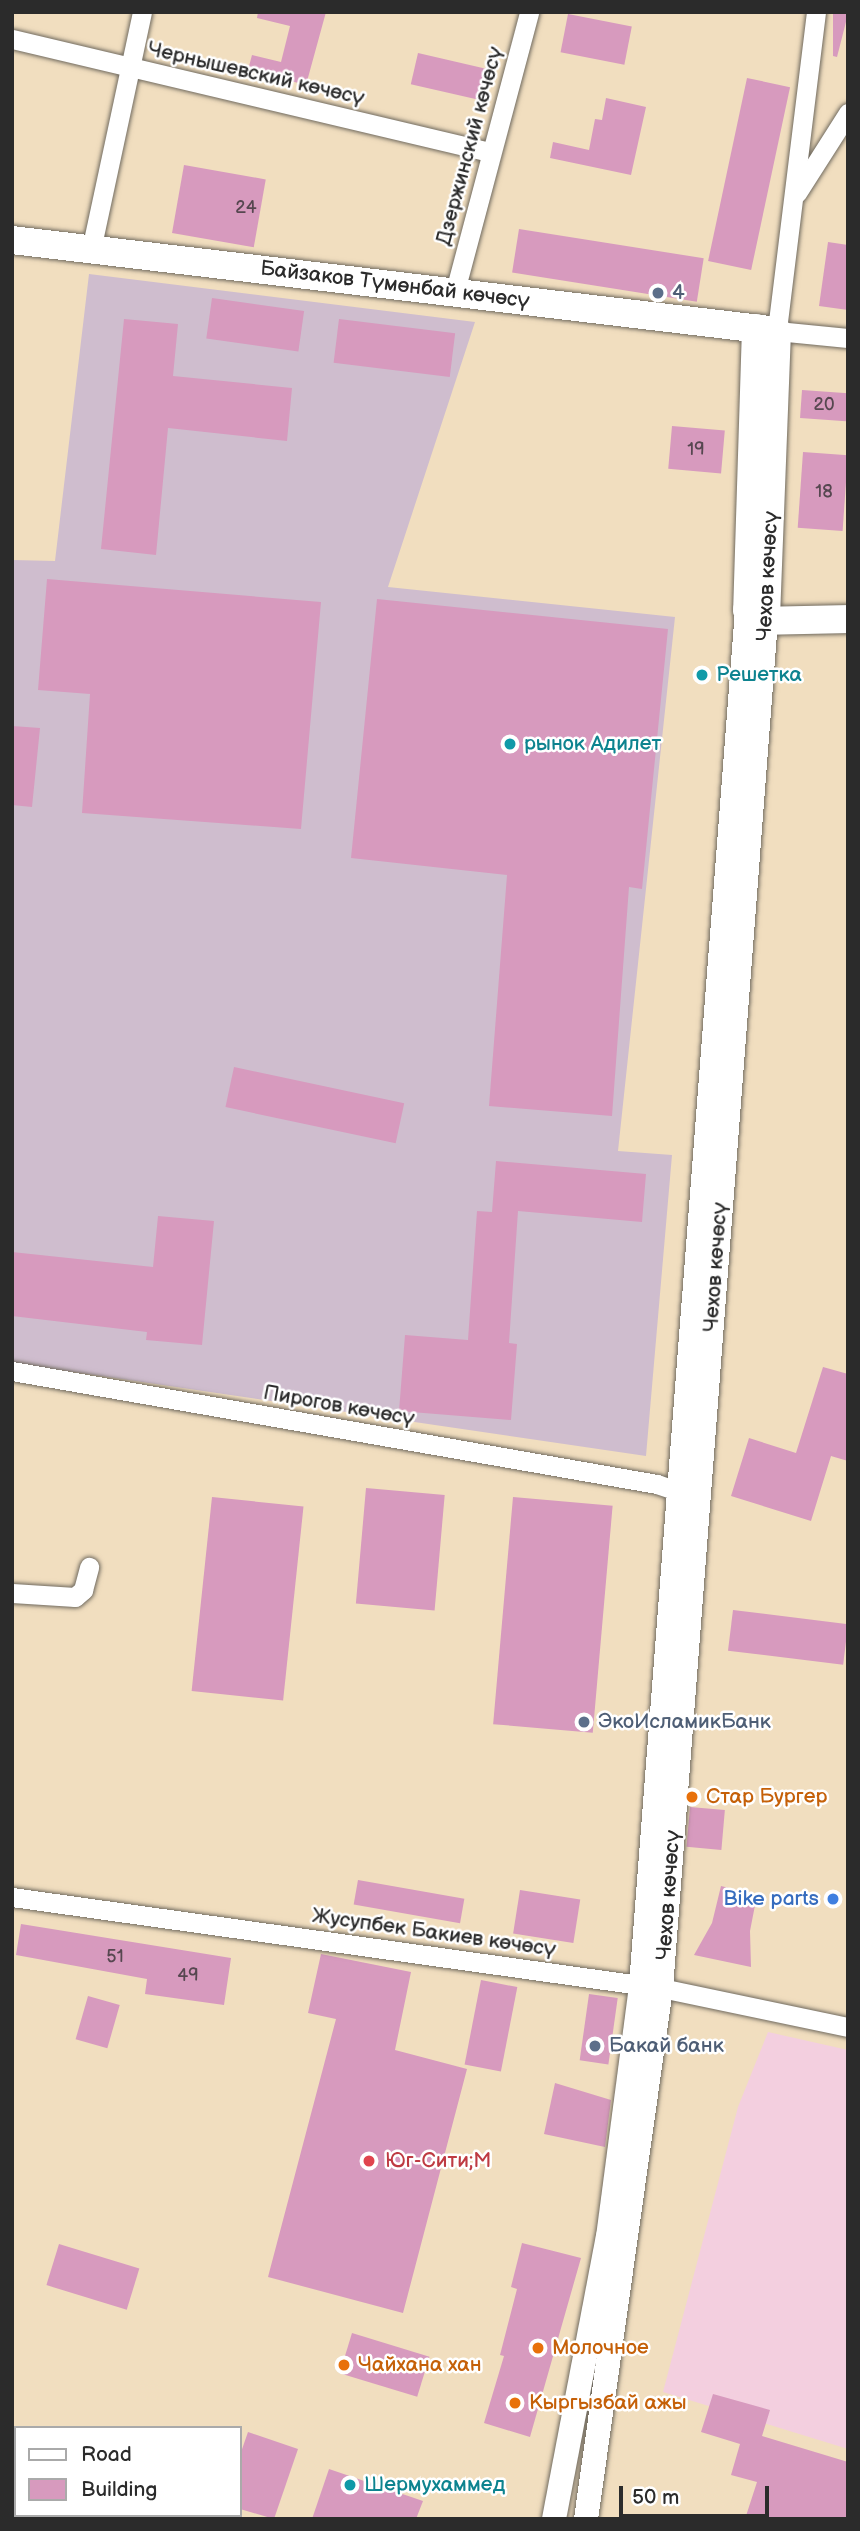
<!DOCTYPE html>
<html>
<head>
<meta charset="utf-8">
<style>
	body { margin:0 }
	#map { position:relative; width:860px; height:2531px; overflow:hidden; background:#f1debf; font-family:"Balsamiq Sans",sans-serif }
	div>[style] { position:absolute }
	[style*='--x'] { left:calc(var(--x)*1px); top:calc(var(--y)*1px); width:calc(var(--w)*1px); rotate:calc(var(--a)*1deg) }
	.built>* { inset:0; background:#f3cfdf }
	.industrial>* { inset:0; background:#cfbdce }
	.building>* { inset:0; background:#d79abe; transform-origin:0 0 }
	.roads { filter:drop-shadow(0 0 2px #706a5f) drop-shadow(0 0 2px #706a5f) }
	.minor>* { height:19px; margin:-9.5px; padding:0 9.5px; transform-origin:9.5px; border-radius:9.5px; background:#fff }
	.tertiary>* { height:24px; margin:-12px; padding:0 12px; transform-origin:12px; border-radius:12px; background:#fff }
	.secondary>* { height:28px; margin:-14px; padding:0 14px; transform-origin:14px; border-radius:14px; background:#fff }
	.trunk>* { height:33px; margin:-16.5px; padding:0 16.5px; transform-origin:16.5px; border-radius:16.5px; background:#fff }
	.dots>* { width:19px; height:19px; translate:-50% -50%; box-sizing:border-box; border:4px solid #fff; border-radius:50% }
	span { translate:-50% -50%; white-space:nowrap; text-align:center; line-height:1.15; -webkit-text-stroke:5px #fff; paint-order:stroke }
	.number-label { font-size:18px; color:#564750 }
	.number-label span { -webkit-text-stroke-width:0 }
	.street-label { font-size:21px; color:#2b2b2b }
	.service-label { font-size:21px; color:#4e5e75 }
	.left { translate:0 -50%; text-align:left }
	.culture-label { font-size:21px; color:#0d838f }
	.food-label { font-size:21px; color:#c56008 }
	.shop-label { font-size:21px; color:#366cbe }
	.right { translate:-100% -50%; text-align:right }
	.health-label { font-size:21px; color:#be3a42 }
	.frame { position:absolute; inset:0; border:14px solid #2b2b2b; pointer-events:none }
	.legend { position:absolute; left:14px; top:2426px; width:228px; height:91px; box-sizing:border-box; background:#fff; border:2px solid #aaa; margin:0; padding:9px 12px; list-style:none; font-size:21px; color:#2b2b2b }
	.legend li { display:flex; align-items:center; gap:14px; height:35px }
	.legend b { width:35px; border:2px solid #aaa }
	.scale { position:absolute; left:619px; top:2486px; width:150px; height:32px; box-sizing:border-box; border:4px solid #2b2b2b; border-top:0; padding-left:9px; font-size:21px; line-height:24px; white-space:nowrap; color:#2b2b2b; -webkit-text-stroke:5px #fff; paint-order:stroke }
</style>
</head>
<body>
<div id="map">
	<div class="built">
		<div style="clip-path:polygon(768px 2032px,848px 2050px,848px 2449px,663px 2392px,738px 2107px)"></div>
	</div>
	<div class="industrial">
		<div style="clip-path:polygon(89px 274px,475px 322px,388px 587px,675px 617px,618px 1151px,672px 1155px,646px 1456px,12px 1363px,12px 560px,55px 561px)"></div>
	</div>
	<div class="building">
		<div style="clip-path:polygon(258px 12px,326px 12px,306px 85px,248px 70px,252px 55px,281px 62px,290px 26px,257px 18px)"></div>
		<div style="clip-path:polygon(833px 12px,848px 14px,837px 57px,833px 56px)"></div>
		<div style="left:568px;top:14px;width:65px;height:39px;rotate:11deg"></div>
		<div style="left:418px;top:53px;width:73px;height:32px;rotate:13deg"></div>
		<div style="left:747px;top:78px;width:44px;height:187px;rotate:12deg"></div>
		<div style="clip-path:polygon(606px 98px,646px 107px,631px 175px,550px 158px,553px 142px,589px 150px,595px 119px,602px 120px)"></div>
		<div style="left:184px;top:165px;width:83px;height:69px;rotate:10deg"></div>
		<div style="left:519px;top:229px;width:187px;height:44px;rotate:9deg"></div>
		<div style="clip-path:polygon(828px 242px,848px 245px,848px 310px,819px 306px)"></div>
		<div style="left:212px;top:298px;width:93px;height:41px;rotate:8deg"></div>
		<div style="clip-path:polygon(124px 319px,178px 324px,173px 376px,292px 388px,287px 441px,168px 428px,156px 555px,101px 549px)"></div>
		<div style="left:339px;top:319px;width:117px;height:44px;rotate:7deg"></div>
		<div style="left:802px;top:390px;width:46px;height:28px;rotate:4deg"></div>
		<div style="left:672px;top:426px;width:53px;height:43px;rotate:5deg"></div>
		<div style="left:803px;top:452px;width:45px;height:76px;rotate:4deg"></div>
		<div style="clip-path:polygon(47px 579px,321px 602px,301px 829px,82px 813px,90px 694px,38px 690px)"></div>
		<div style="clip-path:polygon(377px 599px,668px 629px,642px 889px,629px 887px,612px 1116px,489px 1106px,507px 875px,351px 858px)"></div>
		<div style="clip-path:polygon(12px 726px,40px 728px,32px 807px,12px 805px)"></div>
		<div style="left:234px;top:1067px;width:174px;height:41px;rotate:12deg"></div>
		<div style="clip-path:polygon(496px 1161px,646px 1174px,642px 1222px,518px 1211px,509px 1343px,517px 1344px,511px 1420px,399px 1411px,405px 1335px,468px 1340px,477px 1211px,492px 1212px)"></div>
		<div style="clip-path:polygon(158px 1216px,214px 1221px,202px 1345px,146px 1340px,147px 1332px,12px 1316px,12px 1252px,153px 1267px)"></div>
		<div style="clip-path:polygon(823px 1367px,848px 1374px,848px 1461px,831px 1456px,811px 1521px,731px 1496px,749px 1438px,796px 1453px)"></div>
		<div style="left:366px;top:1488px;width:79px;height:116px;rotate:5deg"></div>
		<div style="left:212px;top:1497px;width:92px;height:195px;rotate:6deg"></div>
		<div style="left:513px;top:1497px;width:100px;height:228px;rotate:5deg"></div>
		<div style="left:733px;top:1610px;width:116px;height:41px;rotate:7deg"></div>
		<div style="left:690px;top:1807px;width:35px;height:40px;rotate:5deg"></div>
		<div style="left:358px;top:1880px;width:108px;height:25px;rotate:10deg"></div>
		<div style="clip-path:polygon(721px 1886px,757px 1895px,750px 1931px,751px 1967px,694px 1955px,712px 1923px)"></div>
		<div style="left:520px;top:1890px;width:61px;height:44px;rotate:9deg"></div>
		<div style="clip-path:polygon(21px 1924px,231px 1958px,224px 2005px,145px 1994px,147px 1979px,16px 1955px)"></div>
		<div style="clip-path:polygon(321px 1954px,411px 1972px,395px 2050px,467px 2069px,403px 2313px,268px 2277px,336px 2019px,308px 2013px)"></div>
		<div style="left:481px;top:1980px;width:37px;height:86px;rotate:11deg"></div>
		<div style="left:589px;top:1994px;width:29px;height:67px;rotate:8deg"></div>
		<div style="left:88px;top:1996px;width:33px;height:45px;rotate:16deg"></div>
		<div style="clip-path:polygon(555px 2083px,611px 2100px,605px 2147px,544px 2134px)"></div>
		<div style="clip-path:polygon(522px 2243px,581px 2258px,530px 2437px,484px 2423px,504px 2356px,500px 2355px,517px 2289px,511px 2287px)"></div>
		<div style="left:59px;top:2244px;width:84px;height:43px;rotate:17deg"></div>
		<div style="left:352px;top:2333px;width:81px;height:42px;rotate:17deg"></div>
		<div style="clip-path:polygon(713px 2394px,770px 2410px,762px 2436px,848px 2462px,848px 2519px,745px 2519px,757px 2482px,731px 2475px,740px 2444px,701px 2432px)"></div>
		<div style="clip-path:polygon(248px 2432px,298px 2449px,274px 2519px,240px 2509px,240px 2455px)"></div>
		<div style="clip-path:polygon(329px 2469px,423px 2501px,416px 2519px,312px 2519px)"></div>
	</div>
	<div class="roads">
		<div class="minor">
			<div style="--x:816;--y:12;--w:321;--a:97"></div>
			<div style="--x:777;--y:331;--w:71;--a:5.6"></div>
			<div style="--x:12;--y:39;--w:491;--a:13.3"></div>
			<div style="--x:797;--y:193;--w:95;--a:-57.5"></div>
			<div style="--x:91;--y:250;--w:243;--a:-77.9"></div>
			<div style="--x:455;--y:291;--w:289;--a:-75.1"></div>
			<div style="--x:12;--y:1371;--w:655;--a:9.94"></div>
			<div style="--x:657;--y:1484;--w:37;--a:19"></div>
			<div style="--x:12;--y:1593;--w:63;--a:3.6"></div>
			<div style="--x:75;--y:1597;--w:11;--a:-41"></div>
			<div style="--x:83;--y:1590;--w:24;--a:-75"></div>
			<div style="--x:12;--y:1897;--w:655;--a:7.98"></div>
			<div style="--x:661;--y:1988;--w:191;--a:11.8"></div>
		</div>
		<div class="tertiary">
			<div style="--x:554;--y:2519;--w:287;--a:-79.2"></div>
			<div style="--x:608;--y:2237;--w:254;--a:-82.5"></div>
			<div style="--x:641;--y:1985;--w:1379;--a:-85.59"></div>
			<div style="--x:586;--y:2519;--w:536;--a:-81.96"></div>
			<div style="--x:661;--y:1988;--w:1371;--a:-85.61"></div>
		</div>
		<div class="secondary">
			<div style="--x:12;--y:240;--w:770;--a:6.78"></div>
			<div style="--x:777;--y:331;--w:290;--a:92.2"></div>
			<div style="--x:756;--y:328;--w:282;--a:91.8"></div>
			<div style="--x:747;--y:610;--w:17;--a:40"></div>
			<div style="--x:760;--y:621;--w:88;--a:-1.3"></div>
		</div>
		<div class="trunk">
			<div style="--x:12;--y:2470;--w:4;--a:27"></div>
			<div style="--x:92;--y:2515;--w:12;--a:20"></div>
			<div style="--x:147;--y:2515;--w:12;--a:20"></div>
		</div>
	</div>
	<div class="dots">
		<div style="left:658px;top:293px;background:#5c6f8a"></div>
		<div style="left:702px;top:675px;background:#0f9aa8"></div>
		<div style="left:510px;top:744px;background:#0f9aa8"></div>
		<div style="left:584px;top:1722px;background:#5c6f8a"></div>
		<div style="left:692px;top:1797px;background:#e8710a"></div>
		<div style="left:833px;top:1899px;background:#3f7fe0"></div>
		<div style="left:595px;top:2046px;background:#5c6f8a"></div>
		<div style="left:369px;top:2161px;background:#e0444e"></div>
		<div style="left:538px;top:2348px;background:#e8710a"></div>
		<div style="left:344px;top:2365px;background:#e8710a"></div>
		<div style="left:515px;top:2403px;background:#e8710a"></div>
		<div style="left:350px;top:2485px;background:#0f9aa8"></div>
	</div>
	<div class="number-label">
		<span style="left:246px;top:208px">24</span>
		<span style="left:824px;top:405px">20</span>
		<span style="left:696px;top:450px">19</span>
		<span style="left:824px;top:492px">18</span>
		<span style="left:115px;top:1957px">51</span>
		<span style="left:188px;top:1976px">49</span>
	</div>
	<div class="street-label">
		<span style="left:256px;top:74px;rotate:13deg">Чернышевский көчөсү</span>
		<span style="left:470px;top:146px;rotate:-75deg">Дзержинский көчөсү</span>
		<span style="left:395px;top:285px;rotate:7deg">Байзаков Түмөнбай көчөсү</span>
		<span style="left:768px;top:576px;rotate:-87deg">Чехов көчөсү</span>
		<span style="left:716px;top:1267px;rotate:-86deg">Чехов көчөсү</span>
		<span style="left:339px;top:1406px;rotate:10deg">Пирогов көчөсү</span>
		<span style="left:669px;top:1895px;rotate:-86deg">Чехов көчөсү</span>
		<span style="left:434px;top:1933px;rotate:8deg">Жусупбек Бакиев көчөсү</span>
	</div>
	<div class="service-label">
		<span class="left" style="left:672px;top:293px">4</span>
		<span class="left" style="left:598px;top:1722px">ЭкоИсламикБанк</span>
		<span class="left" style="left:609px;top:2046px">Бакай банк</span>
	</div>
	<div class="culture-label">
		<span class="left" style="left:716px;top:675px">Решетка</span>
		<span class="left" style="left:524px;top:744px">рынок Адилет</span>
		<span class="left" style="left:364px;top:2485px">Шермухаммед</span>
	</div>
	<div class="food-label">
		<span class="left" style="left:706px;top:1797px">Стар Бургер</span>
		<span class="left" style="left:552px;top:2348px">Молочное</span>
		<span class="left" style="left:358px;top:2365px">Чайхана хан</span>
		<span class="left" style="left:529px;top:2403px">Кыргызбай ажы</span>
	</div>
	<div class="shop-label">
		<span class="right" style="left:819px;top:1899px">Bike parts</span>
	</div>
	<div class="health-label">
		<span class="left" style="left:385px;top:2161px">Юг-Сити;M</span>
	</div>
	<div class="frame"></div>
	<ul class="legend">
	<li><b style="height:9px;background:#fff"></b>Road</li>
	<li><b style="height:19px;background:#d79abe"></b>Building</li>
	</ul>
	<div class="scale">50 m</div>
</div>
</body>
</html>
